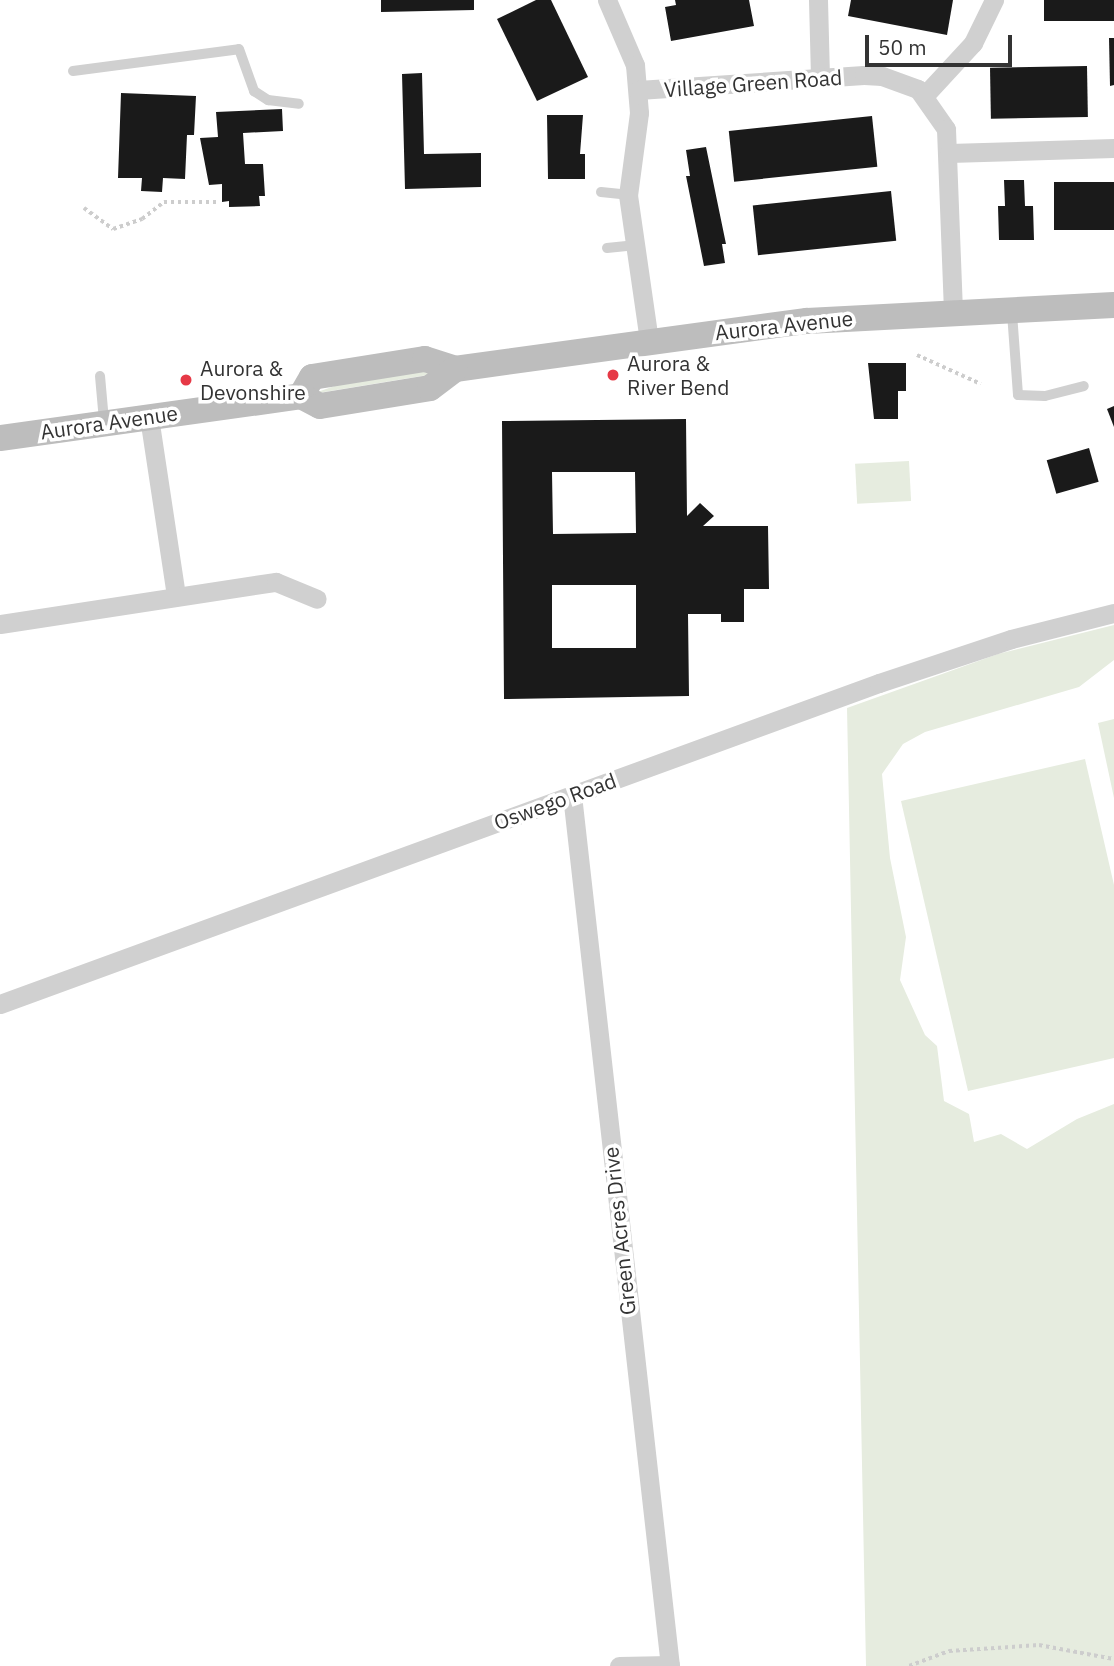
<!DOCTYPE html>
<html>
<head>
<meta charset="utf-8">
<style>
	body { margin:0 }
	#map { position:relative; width:1114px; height:1666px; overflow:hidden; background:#fff; font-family:"IBM Plex Sans",sans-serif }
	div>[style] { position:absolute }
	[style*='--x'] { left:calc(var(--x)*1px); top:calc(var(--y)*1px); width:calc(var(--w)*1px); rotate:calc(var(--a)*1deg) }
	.green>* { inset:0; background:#e6ecdf; transform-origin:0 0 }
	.building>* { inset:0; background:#1a1a1a; transform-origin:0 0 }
	.path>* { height:3.5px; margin-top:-1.75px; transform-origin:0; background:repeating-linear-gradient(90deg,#cdcdcd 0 3.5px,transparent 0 7px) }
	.lane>* { height:10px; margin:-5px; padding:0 5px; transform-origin:5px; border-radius:5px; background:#d0d0d0 }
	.street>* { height:19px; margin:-9.5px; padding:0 9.5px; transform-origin:9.5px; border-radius:9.5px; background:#d0d0d0 }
	.secondary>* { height:26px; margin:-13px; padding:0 13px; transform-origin:13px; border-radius:13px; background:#bdbdbd }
	.dots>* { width:19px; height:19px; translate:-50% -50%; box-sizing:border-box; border:4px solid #fff; border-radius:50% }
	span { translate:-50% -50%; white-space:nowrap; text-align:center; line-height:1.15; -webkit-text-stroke:7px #fff; paint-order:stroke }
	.street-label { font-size:21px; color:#333 }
	.poi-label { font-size:21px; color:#333 }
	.left { translate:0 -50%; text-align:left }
	.scale { position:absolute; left:865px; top:35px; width:147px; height:32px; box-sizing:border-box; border:4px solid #333; border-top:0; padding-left:9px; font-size:21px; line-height:24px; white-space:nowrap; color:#333; -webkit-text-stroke:5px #fff; paint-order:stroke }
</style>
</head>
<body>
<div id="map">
	<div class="green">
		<div style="clip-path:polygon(419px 371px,434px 374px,312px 394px,343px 383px)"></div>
		<div style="left:909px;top:461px;width:40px;height:54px;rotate:87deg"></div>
		<div style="clip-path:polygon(1114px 625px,1114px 660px,1079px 687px,925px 732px,903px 744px,882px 774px,890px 858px,906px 937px,900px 980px,925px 1035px,937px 1046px,944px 1101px,969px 1114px,974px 1142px,1001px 1134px,1027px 1149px,1077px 1119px,1114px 1104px,1114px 1666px,866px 1666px,847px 708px,998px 654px)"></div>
		<div style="clip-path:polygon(1114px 719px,1114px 798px,1098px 723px)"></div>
		<div style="clip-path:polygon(1085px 759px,1114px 885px,1114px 1058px,968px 1091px,901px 801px)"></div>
	</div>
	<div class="building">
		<div style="clip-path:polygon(381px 0,474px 0,474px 10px,381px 12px)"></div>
		<div style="clip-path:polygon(536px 0,551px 0,588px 77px,537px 101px,497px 19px)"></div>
		<div style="clip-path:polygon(675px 0,749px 0,754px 26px,671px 41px,665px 7px,676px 5px)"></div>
		<div style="clip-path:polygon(851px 0,953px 0,947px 35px,848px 16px)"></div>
		<div style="left:1044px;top:0;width:70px;height:21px"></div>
		<div style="clip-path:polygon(1109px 38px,1114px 38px,1114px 85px,1110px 86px)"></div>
		<div style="left:1087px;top:66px;width:51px;height:97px;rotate:89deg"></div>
		<div style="clip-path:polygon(422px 73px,424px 154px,481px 153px,481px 187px,405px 189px,402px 74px)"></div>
		<div style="clip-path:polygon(121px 93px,196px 96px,194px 135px,187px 135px,185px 179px,163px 178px,162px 192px,141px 191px,142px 178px,118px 178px)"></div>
		<div style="clip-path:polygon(282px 109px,283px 131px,243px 133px,245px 164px,263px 164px,265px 196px,259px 196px,260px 206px,229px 207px,229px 201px,222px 202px,222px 184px,209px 185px,200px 138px,218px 137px,216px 112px)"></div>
		<div style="clip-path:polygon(547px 115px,583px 115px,580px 154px,585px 154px,585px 179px,548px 179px)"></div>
		<div style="left:872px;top:116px;width:51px;height:144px;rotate:84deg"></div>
		<div style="clip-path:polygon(706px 147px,726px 244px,722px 244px,725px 263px,704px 266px,686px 176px,690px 176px,686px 150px)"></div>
		<div style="clip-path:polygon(1004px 180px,1024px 180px,1025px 206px,1033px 206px,1034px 240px,999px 240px,998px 206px,1005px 206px)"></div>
		<div style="left:1054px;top:182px;width:60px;height:48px"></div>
		<div style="left:891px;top:191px;width:50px;height:139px;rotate:84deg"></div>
		<div style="clip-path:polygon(868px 363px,906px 363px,906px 391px,898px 391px,898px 419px,874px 419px)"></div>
		<div style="clip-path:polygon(1114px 406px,1114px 427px,1107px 409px)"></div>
		<div style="clip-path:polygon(evenodd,686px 419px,687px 516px,700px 503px,714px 516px,703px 526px,768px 526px,769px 589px,744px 589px,744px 622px,721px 622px,721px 614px,688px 614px,689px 696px,504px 699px,502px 421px,686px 419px,552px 472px,635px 472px,636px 533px,553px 534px,552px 472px,686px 419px,552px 585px,636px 585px,636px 648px,552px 648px,552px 585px)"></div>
		<div style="left:1089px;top:448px;width:35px;height:44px;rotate:74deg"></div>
	</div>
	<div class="path">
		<div style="--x:84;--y:208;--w:36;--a:36"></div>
		<div style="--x:113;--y:229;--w:31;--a:-19"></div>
		<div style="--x:142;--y:219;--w:28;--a:-38"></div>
		<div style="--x:164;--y:202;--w:55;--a:0"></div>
		<div style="--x:917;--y:355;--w:70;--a:24.4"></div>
		<div style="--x:909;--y:1666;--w:43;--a:-20.6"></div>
		<div style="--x:949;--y:1651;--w:90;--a:-3.8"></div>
		<div style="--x:1039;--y:1645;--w:76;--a:10.6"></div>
	</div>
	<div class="lane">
		<div style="--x:73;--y:71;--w:167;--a:-7.5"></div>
		<div style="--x:239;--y:49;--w:45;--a:70.3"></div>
		<div style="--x:254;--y:91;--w:17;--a:33"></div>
		<div style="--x:268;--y:100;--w:31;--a:7"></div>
		<div style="--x:601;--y:192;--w:27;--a:6"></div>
		<div style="--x:607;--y:248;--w:27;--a:-6"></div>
		<div style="--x:1012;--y:313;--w:82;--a:85.8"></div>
		<div style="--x:1018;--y:395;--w:27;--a:2"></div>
		<div style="--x:1045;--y:396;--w:40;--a:-14.4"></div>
		<div style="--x:100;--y:376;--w:45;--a:84.9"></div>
	</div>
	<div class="street">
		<div style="--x:607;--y:0;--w:71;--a:66.7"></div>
		<div style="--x:635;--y:65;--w:48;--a:85.2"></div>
		<div style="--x:639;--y:113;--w:83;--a:97.6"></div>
		<div style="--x:628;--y:195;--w:148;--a:81.8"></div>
		<div style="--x:818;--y:0;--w:78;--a:88.5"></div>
		<div style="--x:638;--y:90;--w:226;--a:-3.8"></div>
		<div style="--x:864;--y:75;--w:18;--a:3"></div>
		<div style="--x:882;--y:76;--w:38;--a:20"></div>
		<div style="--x:918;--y:89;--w:49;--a:55"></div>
		<div style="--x:946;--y:129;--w:181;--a:87.8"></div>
		<div style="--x:925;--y:95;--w:71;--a:-47.3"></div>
		<div style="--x:973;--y:43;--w:48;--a:-64"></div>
		<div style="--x:949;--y:153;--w:165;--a:-1.7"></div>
		<div style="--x:149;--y:417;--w:181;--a:81.4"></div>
		<div style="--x:0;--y:624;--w:279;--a:-8.7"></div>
		<div style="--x:276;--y:582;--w:44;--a:22.5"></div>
		<div style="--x:572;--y:795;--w:876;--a:83.58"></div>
		<div style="--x:0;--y:1004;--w:936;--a:-20.06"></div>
		<div style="--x:879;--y:683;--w:139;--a:-18.4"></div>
		<div style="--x:1011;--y:639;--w:106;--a:-14.2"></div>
		<div style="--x:619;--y:1666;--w:51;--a:-1.1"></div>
	</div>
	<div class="secondary">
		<div style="--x:301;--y:396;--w:22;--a:-60"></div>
		<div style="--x:312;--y:377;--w:114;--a:-9.1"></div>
		<div style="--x:425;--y:359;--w:32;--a:18"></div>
		<div style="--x:455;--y:369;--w:355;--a:-7.8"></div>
		<div style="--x:807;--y:321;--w:307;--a:-3"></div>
		<div style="--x:0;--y:438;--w:304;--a:-7.9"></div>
		<div style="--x:301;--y:396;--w:21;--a:28"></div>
		<div style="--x:320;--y:406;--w:111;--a:-9.3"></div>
		<div style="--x:430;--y:388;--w:31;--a:-37"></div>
	</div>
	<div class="dots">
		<div style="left:613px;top:375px;background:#e63946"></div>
		<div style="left:186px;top:380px;background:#e63946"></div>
	</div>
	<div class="street-label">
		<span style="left:753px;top:83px;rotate:-4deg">Village Green Road</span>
		<span style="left:784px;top:325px;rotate:-6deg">Aurora Avenue</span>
		<span style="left:109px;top:422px;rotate:-8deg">Aurora Avenue</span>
		<span style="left:555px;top:801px;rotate:-20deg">Oswego Road</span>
		<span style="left:619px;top:1231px;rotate:-96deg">Green Acres Drive</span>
	</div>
	<div class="poi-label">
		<span class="left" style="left:627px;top:375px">Aurora &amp;<br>River Bend</span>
		<span class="left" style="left:200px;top:380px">Aurora &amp;<br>Devonshire</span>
	</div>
	<div class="scale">50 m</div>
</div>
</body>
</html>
